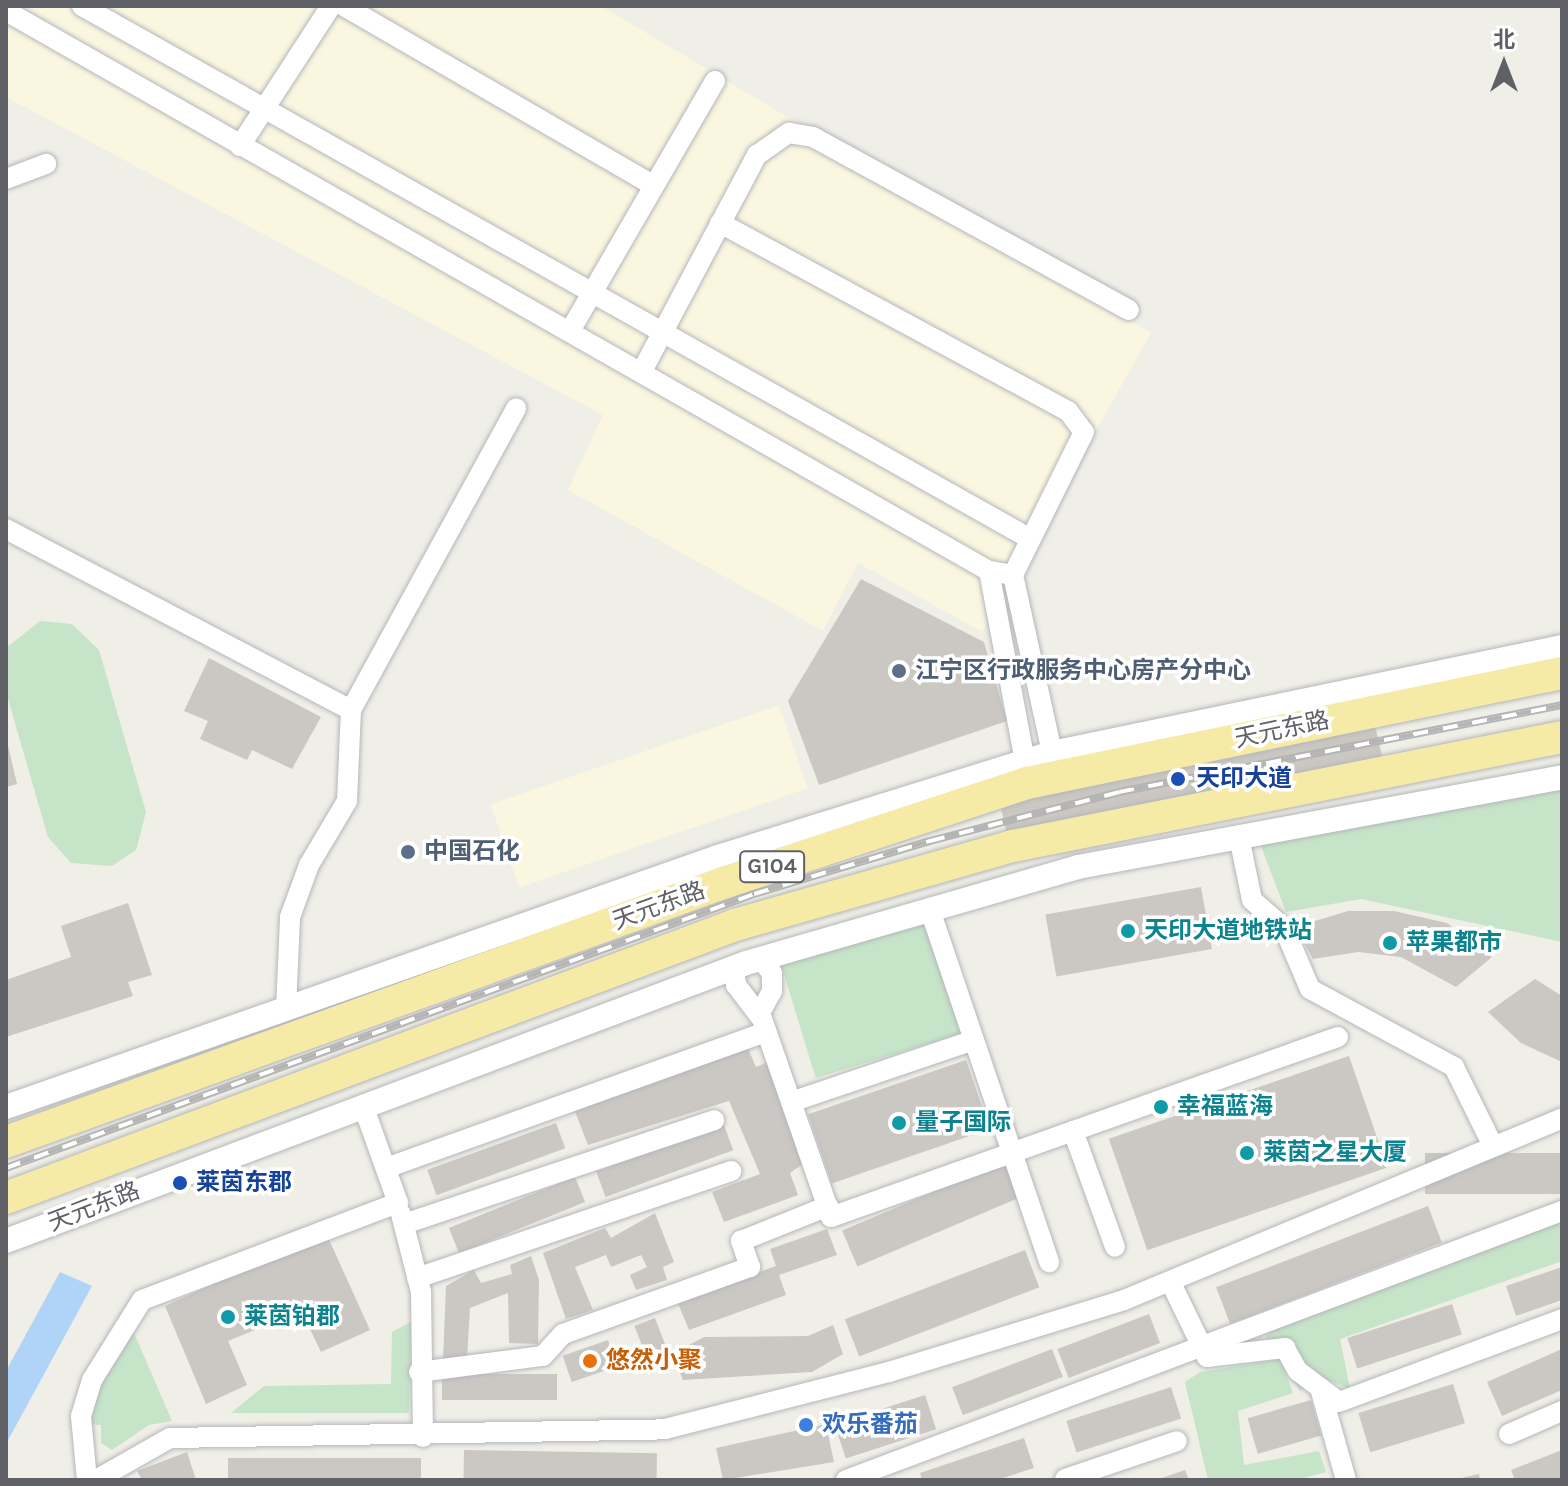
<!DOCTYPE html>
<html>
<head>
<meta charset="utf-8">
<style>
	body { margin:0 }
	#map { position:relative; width:1568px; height:1486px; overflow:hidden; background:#efeee7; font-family:Karla,"Noto Sans SC",sans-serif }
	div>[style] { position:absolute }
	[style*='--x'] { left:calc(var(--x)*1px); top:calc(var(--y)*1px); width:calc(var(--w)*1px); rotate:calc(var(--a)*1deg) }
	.commercial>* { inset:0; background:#fbf6e0; transform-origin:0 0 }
	.green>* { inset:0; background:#c6e4c8; transform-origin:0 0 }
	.water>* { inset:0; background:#afd4f7 }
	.building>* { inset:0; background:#cbc8c4; transform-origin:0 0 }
	.roads { filter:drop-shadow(0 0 2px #b4b6ba) drop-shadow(0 0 2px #b4b6ba) }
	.minor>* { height:20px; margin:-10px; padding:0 10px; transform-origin:10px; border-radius:10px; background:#fff }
	.tertiary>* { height:24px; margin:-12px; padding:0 12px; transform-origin:12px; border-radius:12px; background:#fff }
	.trunk>* { height:32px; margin:-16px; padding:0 16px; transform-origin:16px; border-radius:16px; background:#f6eaa7 }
	.rail>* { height:8px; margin-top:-4px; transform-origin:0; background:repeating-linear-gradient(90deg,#fff 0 15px,#b5b5b6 0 30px); box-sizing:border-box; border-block:2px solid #b5b5b6 }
	.dots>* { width:22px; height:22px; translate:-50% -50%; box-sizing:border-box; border:4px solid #fff; border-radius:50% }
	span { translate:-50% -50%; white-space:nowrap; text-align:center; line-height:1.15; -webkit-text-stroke:7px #fff; paint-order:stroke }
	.shield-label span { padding:2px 6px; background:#fff; border:2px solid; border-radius:6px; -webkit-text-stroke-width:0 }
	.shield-label { font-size:22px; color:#5f6166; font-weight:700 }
	.service-label { font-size:24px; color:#4e5e75; font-weight:700 }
	.left { translate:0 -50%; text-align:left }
	.street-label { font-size:24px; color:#5f6166 }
	.transit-label { font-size:24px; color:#164399; font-weight:700 }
	.culture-label { font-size:24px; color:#0d838f; font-weight:700 }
	.food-label { font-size:24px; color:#c56008; font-weight:700 }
	.shop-label { font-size:24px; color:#366cbe; font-weight:700 }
	.frame { position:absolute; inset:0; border:8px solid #5f6166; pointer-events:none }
	.north { position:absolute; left:1464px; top:24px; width:80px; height:80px; -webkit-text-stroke:6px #fff; paint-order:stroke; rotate:0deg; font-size:22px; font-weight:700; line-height:32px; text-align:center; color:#5f6166 }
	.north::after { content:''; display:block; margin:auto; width:28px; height:36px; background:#5f6166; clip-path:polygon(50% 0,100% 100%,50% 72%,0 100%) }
</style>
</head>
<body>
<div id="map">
	<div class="commercial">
		<div style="clip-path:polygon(6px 6px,601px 6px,1151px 333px,982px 632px,858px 563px,823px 631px,568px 490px,603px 415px,6px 97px)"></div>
		<div style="left:779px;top:705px;width:88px;height:305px;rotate:71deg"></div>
	</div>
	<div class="green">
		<div style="clip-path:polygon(40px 621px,72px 624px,99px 650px,146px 812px,136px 850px,112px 866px,71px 863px,48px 837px,6px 692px,6px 648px)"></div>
		<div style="clip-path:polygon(1562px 789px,1562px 942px,1361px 899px,1286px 912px,1259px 841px)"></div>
		<div style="left:928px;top:915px;width:123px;height:155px;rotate:73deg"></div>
		<div style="clip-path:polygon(1562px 1201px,1562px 1261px,1340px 1339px,1350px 1389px,1325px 1379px,1300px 1391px,1281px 1361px,1293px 1393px,1238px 1411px,1244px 1465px,1319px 1451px,1326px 1472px,1296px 1480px,1208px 1480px,1185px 1382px,1200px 1372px,1280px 1359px,1266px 1336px,1278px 1321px)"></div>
		<div style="clip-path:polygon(411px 1322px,409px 1413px,231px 1413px,264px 1386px,391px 1384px,392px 1332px)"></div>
		<div style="clip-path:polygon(131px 1326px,172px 1421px,149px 1425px,112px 1450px,101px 1443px,101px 1425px,85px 1424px,87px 1412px)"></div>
	</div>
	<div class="water">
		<div style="clip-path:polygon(60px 1272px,92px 1286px,6px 1444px,6px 1371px)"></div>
	</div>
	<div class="building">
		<div style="clip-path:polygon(861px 579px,984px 642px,1007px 721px,819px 785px,788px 701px)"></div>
		<div style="clip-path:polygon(209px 658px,321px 717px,292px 769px,252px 750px,247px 760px,200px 739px,208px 721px,184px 711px)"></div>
		<div style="left:1373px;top:717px;width:48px;height:383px;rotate:77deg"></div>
		<div style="clip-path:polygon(7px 741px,17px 784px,6px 787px,6px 742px)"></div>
		<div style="left:1201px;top:887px;width:63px;height:158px;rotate:80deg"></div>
		<div style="clip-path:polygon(128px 903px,152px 975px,128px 982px,133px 996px,6px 1037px,6px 980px,71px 957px,61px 926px)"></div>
		<div style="clip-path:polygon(1348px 911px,1394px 911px,1447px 923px,1492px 957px,1456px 987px,1401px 957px,1358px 952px,1313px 959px,1295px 927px)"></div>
		<div style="clip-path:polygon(1535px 979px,1562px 996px,1562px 1062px,1521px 1043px,1488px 1012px)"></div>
		<div style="clip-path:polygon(746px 1044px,756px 1067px,768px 1062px,803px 1164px,790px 1173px,798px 1195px,724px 1222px,712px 1192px,760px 1174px,729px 1101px,588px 1145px,574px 1109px)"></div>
		<div style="left:1349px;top:1056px;width:118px;height:254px;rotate:71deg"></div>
		<div style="left:966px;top:1060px;width:73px;height:167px;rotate:71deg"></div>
		<div style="left:556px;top:1123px;width:27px;height:137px;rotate:70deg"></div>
		<div style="left:724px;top:1125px;width:27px;height:136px;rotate:70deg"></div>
		<div style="left:1562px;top:1153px;width:41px;height:137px;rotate:90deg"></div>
		<div style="left:1006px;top:1161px;width:39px;height:178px;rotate:67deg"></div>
		<div style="left:575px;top:1177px;width:27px;height:136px;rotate:68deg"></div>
		<div style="left:1428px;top:1206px;width:39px;height:227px;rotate:69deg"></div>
		<div style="clip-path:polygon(655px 1213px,674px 1262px,663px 1267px,667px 1280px,636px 1290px,630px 1275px,647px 1267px,641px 1255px,611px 1267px,606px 1255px,575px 1267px,593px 1310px,566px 1319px,543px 1253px,605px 1228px,611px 1238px)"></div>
		<div style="clip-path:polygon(827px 1229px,837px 1255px,779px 1275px,786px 1295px,689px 1330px,677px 1301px,776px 1266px,770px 1249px)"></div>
		<div style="clip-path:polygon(326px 1233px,370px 1330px,321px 1352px,301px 1311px,228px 1341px,247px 1385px,206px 1404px,165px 1306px)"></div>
		<div style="left:1025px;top:1250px;width:40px;height:193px;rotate:69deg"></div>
		<div style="clip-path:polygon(531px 1256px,539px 1280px,538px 1344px,509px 1343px,508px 1293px,470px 1308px,467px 1360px,443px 1360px,446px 1286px,474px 1270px,481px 1283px,512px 1274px,510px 1265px)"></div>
		<div style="clip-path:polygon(1562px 1267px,1562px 1300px,1516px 1316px,1506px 1286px)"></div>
		<div style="left:1452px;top:1304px;width:32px;height:110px;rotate:72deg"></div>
		<div style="left:1149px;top:1314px;width:31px;height:98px;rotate:69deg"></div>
		<div style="left:655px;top:1318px;width:42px;height:22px;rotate:69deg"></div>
		<div style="clip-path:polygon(833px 1325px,843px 1354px,812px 1372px,683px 1380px,672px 1354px,704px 1337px,808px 1336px)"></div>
		<div style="left:608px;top:1340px;width:28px;height:48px;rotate:71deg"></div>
		<div style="left:1052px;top:1349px;width:30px;height:107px;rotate:69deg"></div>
		<div style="clip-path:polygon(1562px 1349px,1562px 1390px,1502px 1416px,1487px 1382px)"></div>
		<div style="left:557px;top:1374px;width:26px;height:115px;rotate:90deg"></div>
		<div style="left:1453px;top:1384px;width:41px;height:99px;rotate:73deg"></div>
		<div style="left:1171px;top:1387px;width:33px;height:110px;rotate:72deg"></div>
		<div style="left:925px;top:1395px;width:36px;height:95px;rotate:72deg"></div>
		<div style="left:1311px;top:1400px;width:37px;height:66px;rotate:74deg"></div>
		<div style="clip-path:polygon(826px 1424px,834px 1462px,723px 1480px,716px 1448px)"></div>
		<div style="clip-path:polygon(1024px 1438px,1034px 1468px,997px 1480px,922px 1480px,920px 1473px)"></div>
		<div style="left:464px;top:1450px;width:193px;height:30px;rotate:1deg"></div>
		<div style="clip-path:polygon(1562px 1450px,1562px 1480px,1515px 1480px,1511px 1470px)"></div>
		<div style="clip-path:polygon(187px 1452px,196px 1480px,142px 1480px,137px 1471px)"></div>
		<div style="left:228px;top:1458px;width:193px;height:22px"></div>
		<div style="clip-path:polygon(1185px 1470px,1189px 1480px,1156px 1480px)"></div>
		<div style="clip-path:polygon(1479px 1474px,1480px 1480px,1457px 1480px,1457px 1479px)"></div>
	</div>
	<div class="roads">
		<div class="minor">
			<div style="--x:82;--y:6;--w:1086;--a:29.33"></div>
			<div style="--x:344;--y:6;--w:358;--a:30.1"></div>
			<div style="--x:6;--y:11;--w:1131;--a:29.67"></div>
			<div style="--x:989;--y:571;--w:24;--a:9"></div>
			<div style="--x:240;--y:146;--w:167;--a:-57"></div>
			<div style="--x:6;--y:179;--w:43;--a:-20.6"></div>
			<div style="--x:720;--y:223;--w:396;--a:28.4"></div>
			<div style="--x:1068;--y:411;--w:26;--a:53"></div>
			<div style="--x:1084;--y:432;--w:160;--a:116.4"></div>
			<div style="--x:1013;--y:575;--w:182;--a:77.6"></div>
			<div style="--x:570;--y:331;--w:289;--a:-59.9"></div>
			<div style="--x:642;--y:371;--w:245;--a:-62"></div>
			<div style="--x:757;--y:155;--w:39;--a:-35"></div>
			<div style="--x:789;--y:133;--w:24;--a:9"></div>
			<div style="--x:813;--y:137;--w:360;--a:28.7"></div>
			<div style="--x:6;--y:529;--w:390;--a:27.7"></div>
			<div style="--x:989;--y:571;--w:193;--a:79.3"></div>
			<div style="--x:1239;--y:837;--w:64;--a:78.3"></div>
			<div style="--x:1252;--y:900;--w:43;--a:41.2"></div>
			<div style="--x:1284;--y:928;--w:66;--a:66.9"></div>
			<div style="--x:1310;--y:989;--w:164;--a:28.4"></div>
			<div style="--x:1454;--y:1067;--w:88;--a:63.7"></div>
			<div style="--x:930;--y:910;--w:372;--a:71.3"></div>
			<div style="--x:760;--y:959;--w:18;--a:49"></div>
			<div style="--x:772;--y:973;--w:18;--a:90"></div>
			<div style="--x:772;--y:991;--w:25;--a:119"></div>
			<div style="--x:760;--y:1013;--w:216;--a:70.8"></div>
			<div style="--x:831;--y:1217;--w:538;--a:-19.55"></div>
			<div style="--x:734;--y:968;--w:17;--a:83"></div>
			<div style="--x:736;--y:985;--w:43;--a:52.6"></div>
			<div style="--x:286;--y:1010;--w:93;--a:-87.5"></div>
			<div style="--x:290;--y:917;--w:55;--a:-69.9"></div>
			<div style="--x:309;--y:865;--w:74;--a:-59.3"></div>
			<div style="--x:347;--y:801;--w:91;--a:-87.5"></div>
			<div style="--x:351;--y:710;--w:344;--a:-61.3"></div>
			<div style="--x:791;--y:1102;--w:193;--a:-18.7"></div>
			<div style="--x:1073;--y:1131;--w:123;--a:70.1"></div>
			<div style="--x:386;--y:1168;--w:404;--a:-19.7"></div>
			<div style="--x:401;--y:1214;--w:81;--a:75.6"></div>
			<div style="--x:421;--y:1292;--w:145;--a:89.2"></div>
			<div style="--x:404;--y:1224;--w:327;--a:-18.5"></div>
			<div style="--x:417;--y:1278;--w:332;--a:-18.8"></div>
			<div style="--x:1171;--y:1283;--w:82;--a:64.1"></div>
			<div style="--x:1207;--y:1357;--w:79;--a:-6.6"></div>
			<div style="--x:1285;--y:1348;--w:26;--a:61"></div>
			<div style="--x:1298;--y:1371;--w:51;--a:37.1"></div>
			<div style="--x:1339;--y:1402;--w:238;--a:-20.4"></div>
			<div style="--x:419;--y:1372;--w:125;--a:-7.4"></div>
			<div style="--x:543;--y:1356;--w:30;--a:-48"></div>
			<div style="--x:563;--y:1334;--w:199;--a:-19.7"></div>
			<div style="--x:750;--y:1267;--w:28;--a:-109"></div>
			<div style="--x:741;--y:1241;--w:94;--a:-21.9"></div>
			<div style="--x:1320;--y:1388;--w:96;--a:74.2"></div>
			<div style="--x:1509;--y:1434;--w:58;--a:-23.5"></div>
			<div style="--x:1065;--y:1479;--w:118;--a:-18.7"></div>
			<div style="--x:87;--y:1480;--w:64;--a:-95.4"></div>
			<div style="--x:81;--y:1416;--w:38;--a:-73"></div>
			<div style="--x:92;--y:1380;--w:94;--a:-58"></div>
			<div style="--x:142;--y:1300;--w:274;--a:-20.8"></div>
			<div style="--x:398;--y:1203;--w:104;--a:-109.7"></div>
			<div style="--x:96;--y:1480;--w:85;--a:-29.6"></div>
			<div style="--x:170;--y:1438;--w:495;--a:-1"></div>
			<div style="--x:665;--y:1429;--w:231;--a:-14.3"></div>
			<div style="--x:889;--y:1372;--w:246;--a:-17"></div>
			<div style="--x:1124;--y:1300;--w:474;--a:-22.5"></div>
			<div style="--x:846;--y:1480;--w:765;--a:-20.59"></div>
		</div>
		<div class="tertiary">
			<div style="--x:6;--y:1107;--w:755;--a:-19.35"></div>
			<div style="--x:718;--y:857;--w:350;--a:-17.3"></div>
			<div style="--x:1052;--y:753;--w:521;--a:-11.74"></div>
			<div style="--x:6;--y:1241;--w:790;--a:-20.59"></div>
			<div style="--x:746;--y:963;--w:346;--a:-16.1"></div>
			<div style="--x:1078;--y:867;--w:492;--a:-10.5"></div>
		</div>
		<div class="trunk">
			<div style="--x:6;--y:1142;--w:766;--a:-19.86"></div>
			<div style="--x:726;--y:882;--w:317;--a:-18.2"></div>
			<div style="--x:1027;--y:783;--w:546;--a:-11.62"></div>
			<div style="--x:6;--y:1198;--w:778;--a:-20.53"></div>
			<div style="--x:735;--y:925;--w:289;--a:-15.9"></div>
			<div style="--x:1013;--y:846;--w:560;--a:-11.23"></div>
		</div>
	</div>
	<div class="rail">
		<div style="--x:6;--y:1168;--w:797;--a:-20.12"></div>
		<div style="--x:754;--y:894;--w:184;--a:-16.8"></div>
		<div style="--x:930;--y:841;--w:195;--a:-14.5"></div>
		<div style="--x:1119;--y:792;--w:451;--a:-11.1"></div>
	</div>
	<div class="dots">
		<div style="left:899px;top:671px;background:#5c6f8a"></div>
		<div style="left:1178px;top:779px;background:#1a4fb4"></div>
		<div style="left:408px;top:852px;background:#5c6f8a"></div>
		<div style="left:1128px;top:931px;background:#0f9aa8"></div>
		<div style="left:1390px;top:943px;background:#0f9aa8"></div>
		<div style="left:1161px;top:1107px;background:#0f9aa8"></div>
		<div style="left:899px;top:1123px;background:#0f9aa8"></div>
		<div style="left:1247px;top:1153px;background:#0f9aa8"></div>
		<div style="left:180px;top:1183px;background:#1a4fb4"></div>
		<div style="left:228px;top:1317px;background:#0f9aa8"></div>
		<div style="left:590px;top:1361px;background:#e8710a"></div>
		<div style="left:806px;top:1425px;background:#3f7fe0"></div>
	</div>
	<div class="shield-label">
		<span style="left:772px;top:867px">G104</span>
	</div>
	<div class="service-label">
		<span class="left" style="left:915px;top:671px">江宁区行政服务中心房产分中心</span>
		<span class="left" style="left:424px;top:852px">中国石化</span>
	</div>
	<div class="street-label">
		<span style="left:1282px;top:730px;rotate:-12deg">天元东路</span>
		<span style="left:659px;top:906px;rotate:-20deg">天元东路</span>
		<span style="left:94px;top:1207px;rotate:-21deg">天元东路</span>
	</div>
	<div class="transit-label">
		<span class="left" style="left:1196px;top:779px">天印大道</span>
		<span class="left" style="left:196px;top:1183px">莱茵东郡</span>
	</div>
	<div class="culture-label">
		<span class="left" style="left:1144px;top:931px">天印大道地铁站</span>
		<span class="left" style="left:1406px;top:943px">苹果都市</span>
		<span class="left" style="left:1177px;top:1107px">幸福蓝海</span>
		<span class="left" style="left:915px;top:1123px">量子国际</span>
		<span class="left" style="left:1263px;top:1153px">莱茵之星大厦</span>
		<span class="left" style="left:244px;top:1317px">莱茵铂郡</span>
	</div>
	<div class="food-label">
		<span class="left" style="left:606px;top:1361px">悠然小聚</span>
	</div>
	<div class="shop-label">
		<span class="left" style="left:822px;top:1425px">欢乐番茄</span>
	</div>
	<div class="frame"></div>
	<div class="north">北</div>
</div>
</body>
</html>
